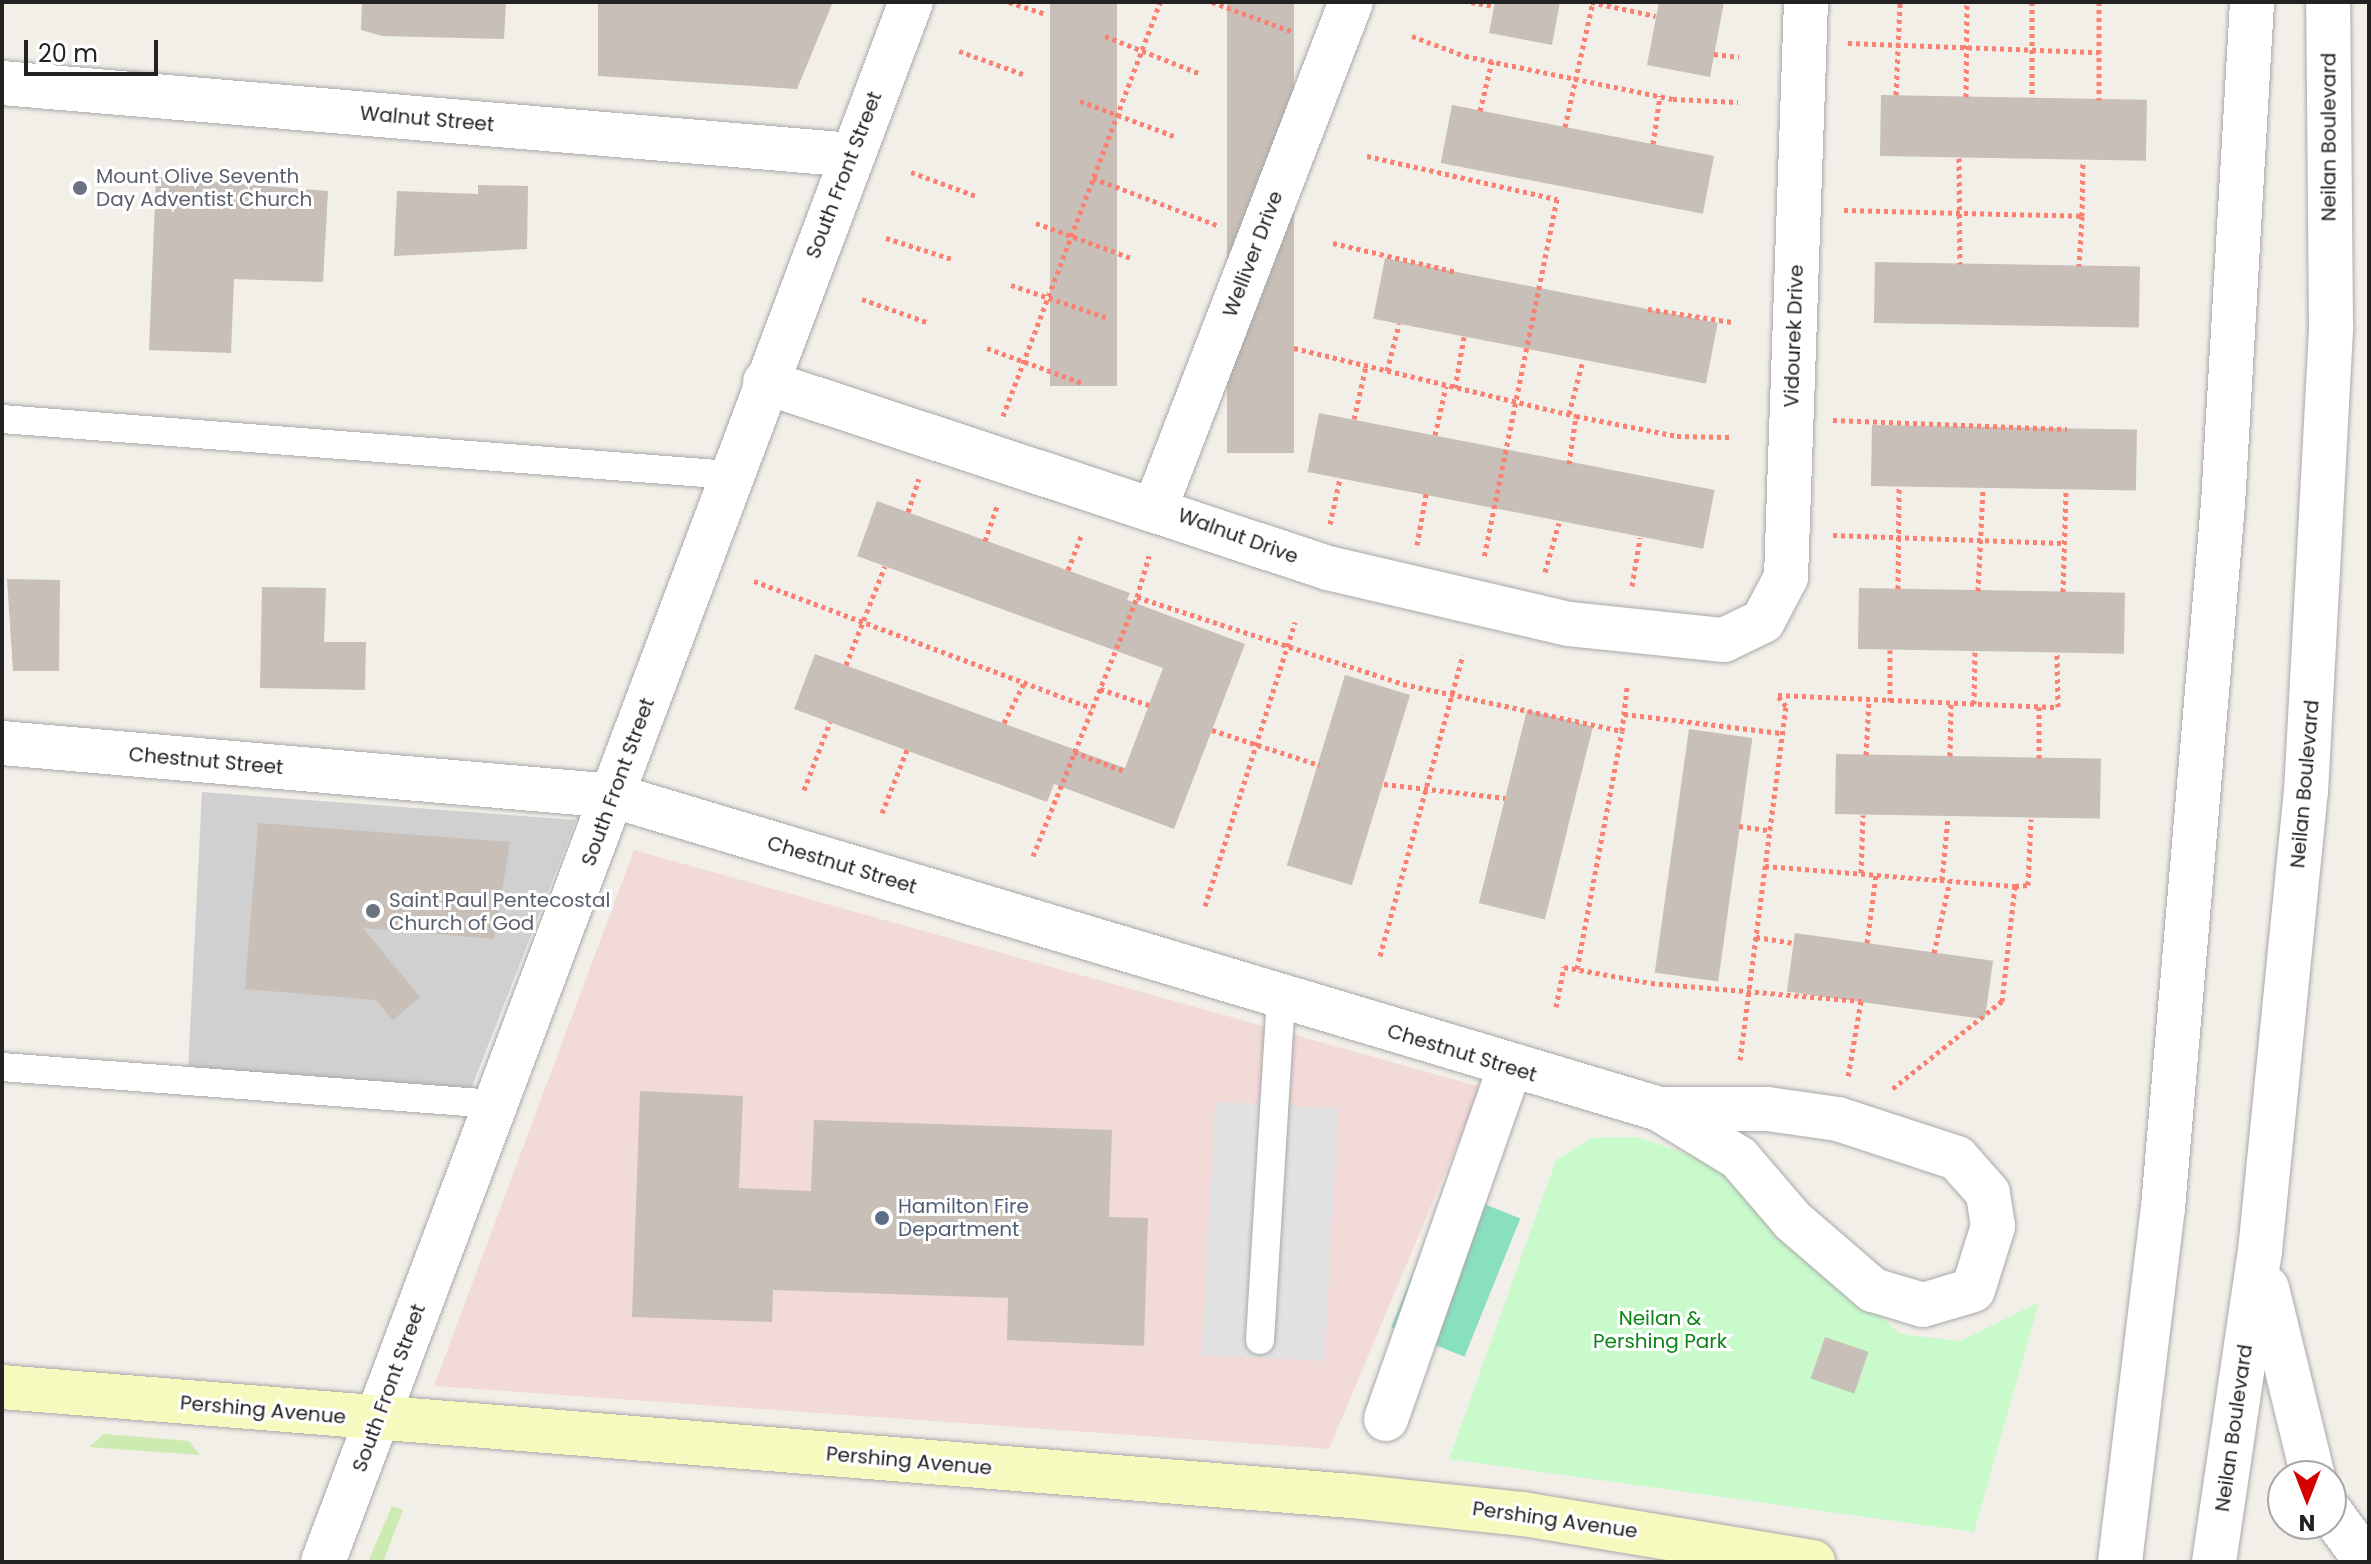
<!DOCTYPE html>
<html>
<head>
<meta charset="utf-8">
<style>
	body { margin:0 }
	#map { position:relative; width:2371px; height:1564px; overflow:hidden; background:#f2efe9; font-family:Poppins,sans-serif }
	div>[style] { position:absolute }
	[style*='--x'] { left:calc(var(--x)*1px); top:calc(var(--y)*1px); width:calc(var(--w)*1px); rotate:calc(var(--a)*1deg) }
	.commercial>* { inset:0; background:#f2dad9 }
	.religious>* { inset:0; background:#d0d0d0 }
	.grass>* { inset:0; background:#cdebb0 }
	.park>* { inset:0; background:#c8facc }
	.pitch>* { inset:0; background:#88e0be; transform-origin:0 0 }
	.parking>* { inset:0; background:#e2e2e2; transform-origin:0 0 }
	.building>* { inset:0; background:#c7bfb8; transform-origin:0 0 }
	.path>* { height:5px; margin-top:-2.5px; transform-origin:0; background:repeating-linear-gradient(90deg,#fa8072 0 4px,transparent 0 8px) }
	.roads { filter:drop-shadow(0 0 2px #a9a9a9) drop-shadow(0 0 2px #a9a9a9) }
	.service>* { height:28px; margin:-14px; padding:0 14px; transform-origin:14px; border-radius:14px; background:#fff }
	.minor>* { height:44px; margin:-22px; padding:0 22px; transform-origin:22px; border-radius:22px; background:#fff }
	.tertiary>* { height:44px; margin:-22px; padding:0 22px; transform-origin:22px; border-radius:22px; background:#fff }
	.secondary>* { height:44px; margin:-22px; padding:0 22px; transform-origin:22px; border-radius:22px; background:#f7fabf }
	.dots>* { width:22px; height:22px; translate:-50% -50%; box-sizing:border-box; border:4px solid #fff; border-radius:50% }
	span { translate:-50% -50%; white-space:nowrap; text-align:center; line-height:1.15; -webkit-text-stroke:6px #fff; paint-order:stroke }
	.street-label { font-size:20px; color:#222 }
	.worship-label { font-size:20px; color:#5b616d }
	.left { translate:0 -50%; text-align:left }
	.service-label { font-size:20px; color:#4e5e75 }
	.park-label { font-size:20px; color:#0c8416 }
	.frame { position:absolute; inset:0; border:4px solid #222; pointer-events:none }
	.north { position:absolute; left:2267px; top:1460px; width:80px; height:80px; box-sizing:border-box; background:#fff; border:2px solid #a7a7a7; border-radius:50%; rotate:180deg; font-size:22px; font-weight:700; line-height:32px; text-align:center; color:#222 }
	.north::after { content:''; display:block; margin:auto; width:28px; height:36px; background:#d40000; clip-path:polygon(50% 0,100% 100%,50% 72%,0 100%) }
	.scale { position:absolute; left:24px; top:40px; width:134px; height:36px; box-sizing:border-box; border:4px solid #222; border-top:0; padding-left:10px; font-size:24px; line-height:28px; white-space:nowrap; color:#222; -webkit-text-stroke:6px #fff; paint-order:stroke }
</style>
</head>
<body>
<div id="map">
	<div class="commercial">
		<div style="clip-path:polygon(634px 850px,1481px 1087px,1329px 1449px,434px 1386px)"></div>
	</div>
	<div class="religious">
		<div style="clip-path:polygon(202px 792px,576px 820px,471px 1089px,188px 1071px)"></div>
	</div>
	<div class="grass">
		<div style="clip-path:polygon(104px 1434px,189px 1441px,200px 1455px,89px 1447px)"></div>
		<div style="clip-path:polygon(392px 1506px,403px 1510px,383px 1562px,368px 1562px)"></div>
	</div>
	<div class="park">
		<div style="clip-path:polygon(1638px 1137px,1715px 1164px,1900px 1334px,1960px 1341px,2039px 1302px,1974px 1532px,1449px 1459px,1556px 1160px,1592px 1138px)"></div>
	</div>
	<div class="pitch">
		<div style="left:1447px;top:1189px;width:79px;height:149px;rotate:22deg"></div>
	</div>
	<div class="parking">
		<div style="left:1215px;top:1102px;width:123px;height:253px;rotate:3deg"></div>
	</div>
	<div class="building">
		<div style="clip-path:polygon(362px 2px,506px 2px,504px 39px,382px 36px,361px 30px)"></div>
		<div style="clip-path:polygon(598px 2px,833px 2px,797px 89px,598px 76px)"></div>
		<div style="left:1050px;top:2px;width:67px;height:384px"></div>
		<div style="left:1227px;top:2px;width:67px;height:451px"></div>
		<div style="clip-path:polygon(1495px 2px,1560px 2px,1552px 45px,1489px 33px)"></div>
		<div style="clip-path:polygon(1659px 2px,1724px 2px,1710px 77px,1647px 65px)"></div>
		<div style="left:1881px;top:95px;width:266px;height:61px;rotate:1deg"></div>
		<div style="left:1452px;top:105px;width:267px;height:59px;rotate:11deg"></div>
		<div style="clip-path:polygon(156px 177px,328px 191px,323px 282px,234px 279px,231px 353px,149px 350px)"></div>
		<div style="clip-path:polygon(478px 185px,528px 186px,527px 249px,394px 256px,397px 191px,478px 194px)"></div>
		<div style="left:1385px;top:258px;width:339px;height:62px;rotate:11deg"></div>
		<div style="left:1875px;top:262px;width:265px;height:61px;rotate:1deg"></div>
		<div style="left:1319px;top:413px;width:403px;height:60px;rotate:11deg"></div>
		<div style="left:1872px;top:425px;width:265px;height:61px;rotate:1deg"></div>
		<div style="clip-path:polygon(877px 501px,1130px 593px,1127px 600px,1245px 644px,1174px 829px,1054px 784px,1047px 802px,794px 709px,815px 654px,1125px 768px,1163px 668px,857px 556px)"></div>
		<div style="clip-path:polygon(7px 579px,60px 580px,59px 671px,13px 671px)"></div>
		<div style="clip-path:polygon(262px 587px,326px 588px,324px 642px,366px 642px,365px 690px,260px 688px)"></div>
		<div style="left:1859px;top:588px;width:266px;height:61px;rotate:1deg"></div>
		<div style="left:1345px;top:675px;width:68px;height:199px;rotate:17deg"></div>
		<div style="left:1527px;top:710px;width:68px;height:199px;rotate:14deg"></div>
		<div style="left:1689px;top:729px;width:64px;height:246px;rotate:8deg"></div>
		<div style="left:1836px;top:754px;width:265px;height:60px;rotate:1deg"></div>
		<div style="clip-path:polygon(258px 823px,510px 842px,494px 939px,363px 928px,420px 997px,393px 1020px,376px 1000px,245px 989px)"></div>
		<div style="left:1795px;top:933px;width:200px;height:59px;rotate:8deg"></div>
		<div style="clip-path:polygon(640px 1091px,743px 1096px,739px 1188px,811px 1191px,814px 1120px,1112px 1130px,1109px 1217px,1148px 1218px,1144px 1346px,1007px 1340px,1008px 1298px,773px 1290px,772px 1322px,632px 1317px)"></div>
		<div style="left:1825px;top:1337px;width:46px;height:44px;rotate:19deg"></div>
	</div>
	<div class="path">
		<div style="--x:1009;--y:2;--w:39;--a:18"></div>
		<div style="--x:1212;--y:2;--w:84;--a:20.2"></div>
		<div style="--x:1471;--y:2;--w:23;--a:10"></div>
		<div style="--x:1591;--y:2;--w:66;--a:12.2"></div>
		<div style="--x:2032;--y:2;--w:96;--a:90"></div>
		<div style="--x:2099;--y:2;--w:98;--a:90"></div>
		<div style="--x:1105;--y:36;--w:103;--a:21.6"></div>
		<div style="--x:1412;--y:36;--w:57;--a:20.7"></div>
		<div style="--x:1465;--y:56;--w:212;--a:11.7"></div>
		<div style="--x:1673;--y:99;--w:65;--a:2.6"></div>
		<div style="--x:1848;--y:43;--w:251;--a:2.1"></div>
		<div style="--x:959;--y:51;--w:68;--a:19.8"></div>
		<div style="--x:1714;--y:54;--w:25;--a:7"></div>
		<div style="--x:1896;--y:95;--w:93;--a:-87.5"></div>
		<div style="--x:1966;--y:97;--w:95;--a:-89.4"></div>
		<div style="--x:1080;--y:101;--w:103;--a:20.4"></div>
		<div style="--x:1480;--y:111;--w:51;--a:-76.5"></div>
		<div style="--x:1565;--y:127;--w:128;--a:-77.4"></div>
		<div style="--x:1653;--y:144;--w:49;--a:-81.7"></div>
		<div style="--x:1367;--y:156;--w:195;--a:12.8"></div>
		<div style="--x:1557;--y:199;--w:366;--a:101.5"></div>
		<div style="--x:1959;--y:158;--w:106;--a:89.5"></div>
		<div style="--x:911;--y:172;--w:69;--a:20.3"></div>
		<div style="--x:1093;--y:178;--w:133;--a:20.8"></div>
		<div style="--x:1844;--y:210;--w:238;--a:1.4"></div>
		<div style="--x:2082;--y:216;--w:50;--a:93.4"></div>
		<div style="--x:2082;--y:216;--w:55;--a:-89"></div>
		<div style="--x:1036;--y:223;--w:101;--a:20.2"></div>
		<div style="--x:886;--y:238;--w:69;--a:17.7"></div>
		<div style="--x:1333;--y:243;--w:127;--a:13.2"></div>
		<div style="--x:1011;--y:285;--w:102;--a:18.8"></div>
		<div style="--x:862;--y:299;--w:69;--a:19.5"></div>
		<div style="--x:1648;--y:309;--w:85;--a:8.8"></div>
		<div style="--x:987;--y:348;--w:101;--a:20.2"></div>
		<div style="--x:1294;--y:348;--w:290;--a:13.6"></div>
		<div style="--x:1576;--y:416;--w:103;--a:11.2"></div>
		<div style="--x:1677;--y:436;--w:52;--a:1.1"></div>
		<div style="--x:1387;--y:371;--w:49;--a:-75.7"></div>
		<div style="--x:1455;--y:388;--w:52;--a:-80"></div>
		<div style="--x:1569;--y:414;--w:56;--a:-75.5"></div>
		<div style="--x:1003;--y:416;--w:443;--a:-69.2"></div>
		<div style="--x:1354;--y:419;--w:54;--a:-77.2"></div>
		<div style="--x:1833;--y:420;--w:234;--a:2.2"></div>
		<div style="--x:1435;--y:435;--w:50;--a:-77.3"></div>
		<div style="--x:1569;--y:464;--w:49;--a:-81.7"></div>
		<div style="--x:908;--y:512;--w:35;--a:-72"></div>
		<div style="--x:1330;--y:524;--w:47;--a:-77.7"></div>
		<div style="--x:1833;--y:535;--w:231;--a:2"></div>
		<div style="--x:985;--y:541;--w:39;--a:-71"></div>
		<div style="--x:1417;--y:545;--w:52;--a:-80"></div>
		<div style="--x:1068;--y:570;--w:39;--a:-69"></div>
		<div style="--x:1545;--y:572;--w:51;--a:-74.1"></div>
		<div style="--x:754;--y:581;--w:361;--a:20.6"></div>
		<div style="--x:1632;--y:586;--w:49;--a:-80.5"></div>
		<div style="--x:1898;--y:589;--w:102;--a:-89.4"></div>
		<div style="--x:1978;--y:591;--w:103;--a:-87.2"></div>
		<div style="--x:2063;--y:592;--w:102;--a:-88.3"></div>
		<div style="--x:1137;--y:597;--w:43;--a:-73.7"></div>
		<div style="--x:1890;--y:650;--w:51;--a:90"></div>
		<div style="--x:846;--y:665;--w:106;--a:-68.5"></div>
		<div style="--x:1100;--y:689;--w:52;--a:18.1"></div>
		<div style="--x:1778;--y:695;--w:280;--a:2.5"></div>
		<div style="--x:2058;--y:707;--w:53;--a:-91.1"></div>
		<div style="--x:1974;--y:704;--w:53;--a:-88.9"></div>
		<div style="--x:2039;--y:707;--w:51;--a:90"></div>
		<div style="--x:1624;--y:714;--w:159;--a:6.9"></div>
		<div style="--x:1004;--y:723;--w:45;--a:-63.4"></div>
		<div style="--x:1212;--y:730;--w:113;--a:18.1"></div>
		<div style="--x:1074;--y:752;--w:53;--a:20.8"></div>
		<div style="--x:1866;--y:755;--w:55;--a:-86.9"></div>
		<div style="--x:1950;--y:756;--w:53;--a:-88.9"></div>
		<div style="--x:1384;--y:784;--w:122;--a:6.6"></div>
		<div style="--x:804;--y:790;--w:73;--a:-69.1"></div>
		<div style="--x:882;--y:813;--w:68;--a:-68.4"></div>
		<div style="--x:1739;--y:826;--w:30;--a:8"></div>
		<div style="--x:1033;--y:856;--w:279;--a:-68.1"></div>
		<div style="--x:1137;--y:597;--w:280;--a:18.1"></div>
		<div style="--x:1403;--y:684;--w:224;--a:12.1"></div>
		<div style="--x:1622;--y:731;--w:44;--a:-83.5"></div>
		<div style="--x:1765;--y:866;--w:251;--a:4.6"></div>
		<div style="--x:2015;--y:886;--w:116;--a:96.4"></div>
		<div style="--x:2002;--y:1001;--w:141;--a:141.3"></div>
		<div style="--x:1861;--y:873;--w:58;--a:-88"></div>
		<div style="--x:1942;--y:880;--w:63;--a:-84.6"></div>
		<div style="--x:2015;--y:886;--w:13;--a:-4"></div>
		<div style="--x:2028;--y:885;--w:66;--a:-87.4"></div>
		<div style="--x:1205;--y:906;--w:298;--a:-72.4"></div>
		<div style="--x:1756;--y:937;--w:38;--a:9"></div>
		<div style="--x:1867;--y:943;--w:69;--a:-82.5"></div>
		<div style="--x:1934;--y:953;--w:75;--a:-77.6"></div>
		<div style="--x:1380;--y:956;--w:312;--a:-74.6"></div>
		<div style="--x:1577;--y:969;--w:242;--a:-79.3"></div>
		<div style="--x:1556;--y:1007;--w:41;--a:-78.7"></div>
		<div style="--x:1564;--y:967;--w:88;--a:10.4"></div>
		<div style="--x:1651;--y:983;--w:211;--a:4.9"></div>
		<div style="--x:1861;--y:1001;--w:77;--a:99.7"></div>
		<div style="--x:1740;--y:1060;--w:357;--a:-82.6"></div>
		<div style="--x:1786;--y:706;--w:14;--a:-129"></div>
	</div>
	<div class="roads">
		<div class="service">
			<div style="--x:2;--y:419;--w:729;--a:4.4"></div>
			<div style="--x:2;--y:1067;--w:492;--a:4.3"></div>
			<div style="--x:1260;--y:1340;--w:344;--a:-86.5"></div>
		</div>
		<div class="minor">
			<div style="--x:2;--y:83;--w:853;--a:4.84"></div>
			<div style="--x:765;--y:382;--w:593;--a:18.28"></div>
			<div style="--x:1328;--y:568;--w:247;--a:13.1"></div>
			<div style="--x:1569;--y:624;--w:156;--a:5.9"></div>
			<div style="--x:1724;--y:640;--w:43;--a:-26"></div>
			<div style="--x:1763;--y:621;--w:50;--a:-62.4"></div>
			<div style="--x:1786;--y:577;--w:575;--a:-88.01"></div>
			<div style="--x:1156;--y:506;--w:540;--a:-68.85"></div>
			<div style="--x:2;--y:743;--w:614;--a:4.95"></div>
			<div style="--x:614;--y:796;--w:1091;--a:16.67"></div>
			<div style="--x:1659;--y:1109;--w:94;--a:31.5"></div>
			<div style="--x:1739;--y:1158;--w:83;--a:49.4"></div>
			<div style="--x:1793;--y:1221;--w:106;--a:40.8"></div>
			<div style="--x:1873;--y:1290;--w:52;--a:16.7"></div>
			<div style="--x:1923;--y:1305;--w:52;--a:-16.7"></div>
			<div style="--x:1973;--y:1290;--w:67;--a:-72.6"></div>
			<div style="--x:1993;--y:1226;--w:33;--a:-99"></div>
			<div style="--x:1988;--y:1193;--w:47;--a:-131.5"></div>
			<div style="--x:1957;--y:1158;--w:125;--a:-161.9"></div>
			<div style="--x:1838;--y:1119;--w:71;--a:-171.9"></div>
			<div style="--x:1768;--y:1109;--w:109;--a:180"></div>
			<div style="--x:1386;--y:1419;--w:371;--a:-70.6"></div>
		</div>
		<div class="tertiary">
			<div style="--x:2267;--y:1288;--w:194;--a:76.3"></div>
			<div style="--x:2331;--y:1513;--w:61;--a:53.7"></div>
			<div style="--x:323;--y:1562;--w:1667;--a:-69.35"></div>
			<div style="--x:2120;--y:1562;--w:357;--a:-83.1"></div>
			<div style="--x:2163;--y:1208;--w:707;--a:-85.13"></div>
			<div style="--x:2223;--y:504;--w:503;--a:-86.69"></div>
			<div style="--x:2214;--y:1562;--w:314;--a:-81.6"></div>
			<div style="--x:2260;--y:1251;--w:461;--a:-84.3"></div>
			<div style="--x:2306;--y:792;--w:467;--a:-86.9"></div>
			<div style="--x:2331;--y:326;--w:324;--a:-90.5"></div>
		</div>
		<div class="secondary">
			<div style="--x:2;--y:1387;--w:1353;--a:4.62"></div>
			<div style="--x:1351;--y:1496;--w:173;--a:6"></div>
			<div style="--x:1523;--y:1514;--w:294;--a:9.4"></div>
		</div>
	</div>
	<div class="dots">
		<div style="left:80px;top:188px;background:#6b7280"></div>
		<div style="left:373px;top:911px;background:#6b7280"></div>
		<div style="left:882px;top:1218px;background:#5c6f8a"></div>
	</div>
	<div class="street-label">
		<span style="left:427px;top:119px;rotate:5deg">Walnut Street</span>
		<span style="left:2329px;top:137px;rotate:-90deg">Neilan Boulevard</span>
		<span style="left:844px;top:175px;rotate:-69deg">South Front Street</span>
		<span style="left:1253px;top:254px;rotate:-69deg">Welliver Drive</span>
		<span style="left:1794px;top:336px;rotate:-88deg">Vidourek Drive</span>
		<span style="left:1238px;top:536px;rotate:20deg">Walnut Drive</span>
		<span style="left:206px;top:761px;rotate:5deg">Chestnut Street</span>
		<span style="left:618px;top:782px;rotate:-70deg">South Front Street</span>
		<span style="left:2305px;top:784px;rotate:-85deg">Neilan Boulevard</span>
		<span style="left:842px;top:865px;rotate:17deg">Chestnut Street</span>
		<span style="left:1462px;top:1053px;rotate:17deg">Chestnut Street</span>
		<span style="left:389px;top:1388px;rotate:-70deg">South Front Street</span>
		<span style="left:263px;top:1410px;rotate:5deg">Pershing Avenue</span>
		<span style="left:2234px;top:1428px;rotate:-82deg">Neilan Boulevard</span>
		<span style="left:909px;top:1461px;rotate:5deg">Pershing Avenue</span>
		<span style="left:1555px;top:1520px;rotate:8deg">Pershing Avenue</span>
	</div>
	<div class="worship-label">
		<span class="left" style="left:96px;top:188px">Mount Olive Seventh<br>Day Adventist Church</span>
		<span class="left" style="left:389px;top:912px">Saint Paul Pentecostal<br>Church of God</span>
	</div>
	<div class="service-label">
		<span class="left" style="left:898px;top:1218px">Hamilton Fire<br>Department</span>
	</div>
	<div class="park-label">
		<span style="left:1660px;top:1330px">Neilan &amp;<br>Pershing Park</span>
	</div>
	<div class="frame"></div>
	<div class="north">N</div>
	<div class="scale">20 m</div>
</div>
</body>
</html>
